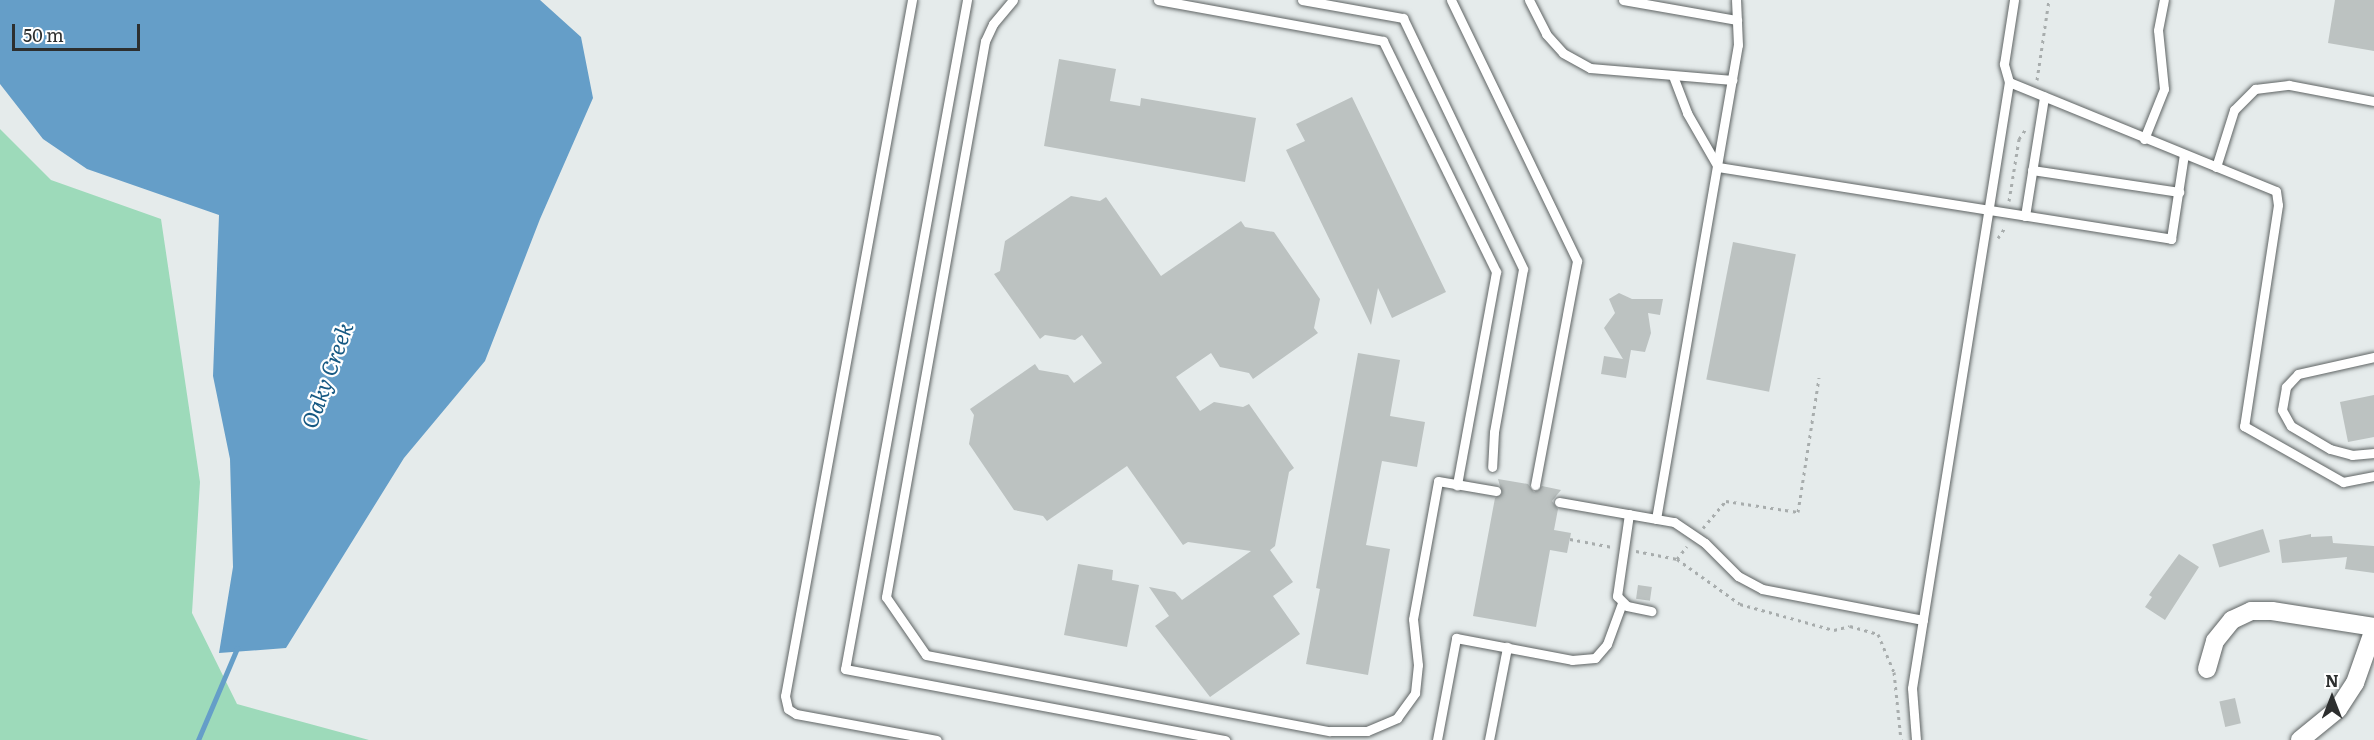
<!DOCTYPE html>
<html>
<head>
<meta charset="utf-8">
<style>
	body { margin:0 }
	#map { position:relative; width:2374px; height:740px; overflow:hidden; background:#e5ebeb; font-family:Literata,serif }
	div>[style] { position:absolute }
	[style*='--x'] { left:calc(var(--x)*1px); top:calc(var(--y)*1px); width:calc(var(--w)*1px); rotate:calc(var(--a)*1deg) }
	.green>* { inset:0; background:#9ddaba }
	.water>* { inset:0; background:#659ec8 }
	.stream>* { height:5px; margin:-2.5px; padding:0 2.5px; transform-origin:2.5px; border-radius:2.5px; background:#659ec8 }
	.building>* { inset:0; background:#bcc2c1; transform-origin:0 0 }
	.path>* { height:3px; margin-top:-1.5px; transform-origin:0; background:repeating-linear-gradient(90deg,#a8adad 0 3px,transparent 0 7.5px) }
	.roads { filter:drop-shadow(0 0 2px #5f6464) drop-shadow(0 0 2px #5f6464) }
	.lane>* { height:9px; margin:-4.5px; padding:0 4.5px; transform-origin:4.5px; border-radius:4.5px; background:#fff }
	.street>* { height:18px; margin:-9px; padding:0 9px; transform-origin:9px; border-radius:9px; background:#fff }
	span { translate:-50% -50%; white-space:nowrap; text-align:center; line-height:1.15; -webkit-text-stroke:4.5px #fff; paint-order:stroke }
	.water-label { font-size:22px; color:#165983; font-style:italic }
	.north { position:absolute; left:2302px; top:668px; width:60px; height:60px; -webkit-text-stroke:4px #fff; paint-order:stroke; rotate:0deg; font-size:16px; font-weight:700; line-height:24px; text-align:center; color:#2d2f2f }
	.north::after { content:''; display:block; margin:auto; width:21px; height:27px; background:#2d2f2f; clip-path:polygon(50% 0,100% 100%,50% 72%,0 100%) }
	.scale { position:absolute; left:12px; top:24px; width:128px; height:27px; box-sizing:border-box; border:3px solid #2d2f2f; border-top:0; padding-left:8px; font-size:18px; line-height:21px; white-space:nowrap; color:#2d2f2f; -webkit-text-stroke:4px #fff; paint-order:stroke }
</style>
</head>
<body>
<div id="map">
	<div class="green">
		<div style="clip-path:polygon(0 129px,51px 180px,161px 219px,200px 482px,192px 613px,237px 704px,369px 740px,0 740px)"></div>
	</div>
	<div class="water">
		<div style="clip-path:polygon(0 0,540px 0,581px 37px,593px 98px,540px 219px,485px 361px,404px 458px,286px 648px,219px 653px,233px 567px,230px 459px,213px 376px,219px 215px,87px 169px,43px 139px,0 84px)"></div>
	</div>
	<div class="stream">
		<div style="--x:198;--y:740;--w:100;--a:-67"></div>
	</div>
	<div class="building">
		<div style="clip-path:polygon(2335px 0,2374px 0,2374px 51px,2328px 43px)"></div>
		<div style="clip-path:polygon(1059px 59px,1116px 69px,1110px 101px,1140px 106px,1141px 98px,1256px 118px,1245px 182px,1044px 146px)"></div>
		<div style="clip-path:polygon(1352px 97px,1446px 292px,1392px 318px,1378px 288px,1371px 325px,1286px 150px,1305px 141px,1296px 124px)"></div>
		<div style="clip-path:polygon(1071px 196px,1100px 201px,1106px 197px,1161px 276px,1241px 221px,1245px 227px,1274px 232px,1320px 299px,1314px 328px,1318px 333px,1253px 379px,1249px 373px,1220px 367px,1211px 353px,1176px 377px,1200px 411px,1214px 402px,1243px 407px,1249px 404px,1294px 468px,1289px 472px,1275px 546px,1270px 550px,1293px 582px,1273px 596px,1300px 634px,1210px 697px,1155px 626px,1169px 616px,1149px 587px,1175px 592px,1182px 600px,1251px 551px,1188px 542px,1183px 545px,1127px 466px,1047px 521px,1043px 516px,1014px 510px,969px 444px,974px 415px,970px 409px,1035px 364px,1039px 370px,1068px 375px,1074px 383px,1102px 363px,1082px 335px,1075px 340px,1045px 335px,1040px 339px,994px 274px,1000px 271px,1005px 241px)"></div>
		<div style="left:1733px;top:242px;width:64px;height:140px;rotate:11deg"></div>
		<div style="clip-path:polygon(1619px 293px,1632px 299px,1663px 299px,1660px 315px,1648px 313px,1651px 333px,1645px 352px,1631px 350px,1626px 378px,1601px 374px,1604px 356px,1623px 359px,1604px 328px,1615px 313px,1609px 299px)"></div>
		<div style="clip-path:polygon(1358px 353px,1400px 360px,1390px 416px,1425px 422px,1417px 467px,1382px 461px,1366px 545px,1390px 549px,1368px 675px,1306px 664px,1320px 589px,1316px 588px)"></div>
		<div style="clip-path:polygon(2374px 395px,2374px 437px,2348px 442px,2340px 402px)"></div>
		<div style="clip-path:polygon(1498px 479px,1528px 484px,1534px 492px,1542px 486px,1561px 490px,1552px 501px,1558px 509px,1554px 530px,1571px 533px,1567px 553px,1550px 550px,1536px 627px,1473px 616px,1495px 498px,1502px 493px)"></div>
		<div style="left:2263px;top:529px;width:24px;height:53px;rotate:73deg"></div>
		<div style="clip-path:polygon(2311px 534px,2311px 537px,2332px 536px,2333px 543px,2374px 546px,2374px 573px,2345px 569px,2347px 557px,2282px 563px,2279px 540px)"></div>
		<div style="clip-path:polygon(2179px 554px,2199px 567px,2165px 620px,2145px 607px,2152px 597px,2149px 595px)"></div>
		<div style="clip-path:polygon(1078px 564px,1113px 570px,1112px 580px,1139px 585px,1127px 647px,1064px 635px)"></div>
		<div style="left:1638px;top:585px;width:14px;height:14px;rotate:8deg"></div>
		<div style="left:2235px;top:698px;width:26px;height:16px;rotate:77deg"></div>
	</div>
	<div class="path">
		<div style="--x:2037;--y:80;--w:81;--a:-81.5"></div>
		<div style="--x:2009;--y:201;--w:63;--a:-80.8"></div>
		<div style="--x:2019;--y:139;--w:11;--a:-56"></div>
		<div style="--x:1998;--y:238;--w:14;--a:-56"></div>
		<div style="--x:1703;--y:528;--w:35;--a:-50"></div>
		<div style="--x:1726;--y:501;--w:73;--a:8.7"></div>
		<div style="--x:1798;--y:512;--w:136;--a:-81.1"></div>
		<div style="--x:1570;--y:539;--w:43;--a:10.8"></div>
		<div style="--x:1636;--y:551;--w:42;--a:11"></div>
		<div style="--x:1677;--y:559;--w:77;--a:35.5"></div>
		<div style="--x:1740;--y:604;--w:98;--a:15.5"></div>
		<div style="--x:1834;--y:630;--w:16;--a:-14"></div>
		<div style="--x:1850;--y:626;--w:29;--a:16"></div>
		<div style="--x:1878;--y:634;--w:41;--a:67.2"></div>
		<div style="--x:1894;--y:672;--w:68;--a:84.1"></div>
		<div style="--x:1677;--y:559;--w:16;--a:-52"></div>
	</div>
	<div class="roads">
		<div class="lane">
			<div style="--x:912;--y:0;--w:707;--a:100.34"></div>
			<div style="--x:785;--y:696;--w:13;--a:77"></div>
			<div style="--x:788;--y:709;--w:9;--a:32"></div>
			<div style="--x:796;--y:714;--w:143;--a:10.4"></div>
			<div style="--x:967;--y:0;--w:680;--a:100.33"></div>
			<div style="--x:845;--y:669;--w:387;--a:10.6"></div>
			<div style="--x:1013;--y:0;--w:31;--a:130"></div>
			<div style="--x:993;--y:24;--w:19;--a:115"></div>
			<div style="--x:985;--y:41;--w:565;--a:100.1"></div>
			<div style="--x:886;--y:597;--w:70;--a:55.4"></div>
			<div style="--x:926;--y:655;--w:411;--a:10.7"></div>
			<div style="--x:1330;--y:731;--w:37;--a:0"></div>
			<div style="--x:1367;--y:731;--w:33;--a:-23"></div>
			<div style="--x:1397;--y:718;--w:31;--a:-54"></div>
			<div style="--x:1415;--y:693;--w:28;--a:-84"></div>
			<div style="--x:1418;--y:665;--w:46;--a:-96.2"></div>
			<div style="--x:1413;--y:619;--w:140;--a:-79.7"></div>
			<div style="--x:1438;--y:481;--w:59;--a:9.8"></div>
			<div style="--x:1158;--y:0;--w:229;--a:10.3"></div>
			<div style="--x:1383;--y:41;--w:257;--a:63.9"></div>
			<div style="--x:1496;--y:272;--w:217;--a:100.4"></div>
			<div style="--x:1302;--y:0;--w:103;--a:10.1"></div>
			<div style="--x:1403;--y:18;--w:278;--a:64.4"></div>
			<div style="--x:1523;--y:269;--w:166;--a:100.1"></div>
			<div style="--x:1494;--y:432;--w:35;--a:93"></div>
			<div style="--x:1451;--y:0;--w:290;--a:64.2"></div>
			<div style="--x:1577;--y:261;--w:228;--a:100.6"></div>
			<div style="--x:1529;--y:0;--w:38;--a:63"></div>
			<div style="--x:1546;--y:34;--w:25;--a:48"></div>
			<div style="--x:1563;--y:53;--w:31;--a:29"></div>
			<div style="--x:1590;--y:68;--w:143;--a:4.8"></div>
			<div style="--x:1623;--y:0;--w:116;--a:10"></div>
			<div style="--x:1673;--y:76;--w:40;--a:69"></div>
			<div style="--x:1687;--y:113;--w:62;--a:60.1"></div>
			<div style="--x:1718;--y:167;--w:459;--a:9"></div>
			<div style="--x:2171;--y:239;--w:86;--a:-81.3"></div>
			<div style="--x:2009;--y:82;--w:288;--a:22.2"></div>
			<div style="--x:2276;--y:191;--w:14;--a:82"></div>
			<div style="--x:2278;--y:205;--w:224;--a:98.7"></div>
			<div style="--x:2244;--y:426;--w:114;--a:29.5"></div>
			<div style="--x:2343;--y:482;--w:32;--a:-11"></div>
			<div style="--x:2144;--y:139;--w:54;--a:-68.2"></div>
			<div style="--x:2164;--y:89;--w:59;--a:-95.8"></div>
			<div style="--x:2158;--y:30;--w:31;--a:-79"></div>
			<div style="--x:2216;--y:167;--w:60;--a:-72.5"></div>
			<div style="--x:2234;--y:110;--w:30;--a:-45"></div>
			<div style="--x:2255;--y:89;--w:34;--a:-7"></div>
			<div style="--x:2289;--y:85;--w:86;--a:10.7"></div>
			<div style="--x:2032;--y:170;--w:149;--a:8.5"></div>
			<div style="--x:2025;--y:216;--w:121;--a:-80.9"></div>
			<div style="--x:2374;--y:357;--w:78;--a:167.4"></div>
			<div style="--x:2298;--y:374;--w:18;--a:133"></div>
			<div style="--x:2286;--y:387;--w:23;--a:100"></div>
			<div style="--x:2282;--y:410;--w:18;--a:61"></div>
			<div style="--x:2291;--y:426;--w:45;--a:30.5"></div>
			<div style="--x:2330;--y:449;--w:23;--a:15"></div>
			<div style="--x:2352;--y:455;--w:22;--a:-5"></div>
			<div style="--x:1559;--y:502;--w:117;--a:9.9"></div>
			<div style="--x:1674;--y:522;--w:37;--a:34"></div>
			<div style="--x:1705;--y:543;--w:47;--a:45"></div>
			<div style="--x:1738;--y:576;--w:27;--a:28"></div>
			<div style="--x:1762;--y:589;--w:164;--a:10.9"></div>
			<div style="--x:1629;--y:514;--w:83;--a:98.3"></div>
			<div style="--x:1617;--y:596;--w:14;--a:45"></div>
			<div style="--x:1627;--y:606;--w:25;--a:12"></div>
			<div style="--x:1656;--y:519;--w:481;--a:-80.2"></div>
			<div style="--x:1738;--y:45;--w:45;--a:-92.5"></div>
			<div style="--x:1437;--y:740;--w:104;--a:-79.4"></div>
			<div style="--x:1456;--y:638;--w:118;--a:10.7"></div>
			<div style="--x:1572;--y:660;--w:23;--a:-5"></div>
			<div style="--x:1595;--y:658;--w:18;--a:-49"></div>
			<div style="--x:1607;--y:644;--w:44;--a:-69.9"></div>
			<div style="--x:1489;--y:740;--w:95;--a:-79"></div>
			<div style="--x:1916;--y:740;--w:52;--a:-94.4"></div>
			<div style="--x:1912;--y:688;--w:614;--a:-80.91"></div>
			<div style="--x:2009;--y:82;--w:19;--a:-106"></div>
			<div style="--x:2004;--y:64;--w:65;--a:-81.1"></div>
		</div>
		<div class="street">
			<div style="--x:2207;--y:669;--w:29;--a:-74"></div>
			<div style="--x:2215;--y:641;--w:27;--a:-51"></div>
			<div style="--x:2232;--y:620;--w:21;--a:-25"></div>
			<div style="--x:2251;--y:611;--w:21;--a:0"></div>
			<div style="--x:2272;--y:611;--w:103;--a:8.9"></div>
			<div style="--x:2300;--y:740;--w:49;--a:-39.2"></div>
			<div style="--x:2338;--y:709;--w:31;--a:-57"></div>
			<div style="--x:2355;--y:683;--w:57;--a:-70.6"></div>
		</div>
	</div>
	<div class="water-label">
		<span style="left:326px;top:375px;rotate:-70deg">Oaky Creek</span>
	</div>
	<div class="north">N</div>
	<div class="scale">50 m</div>
</div>
</body>
</html>
